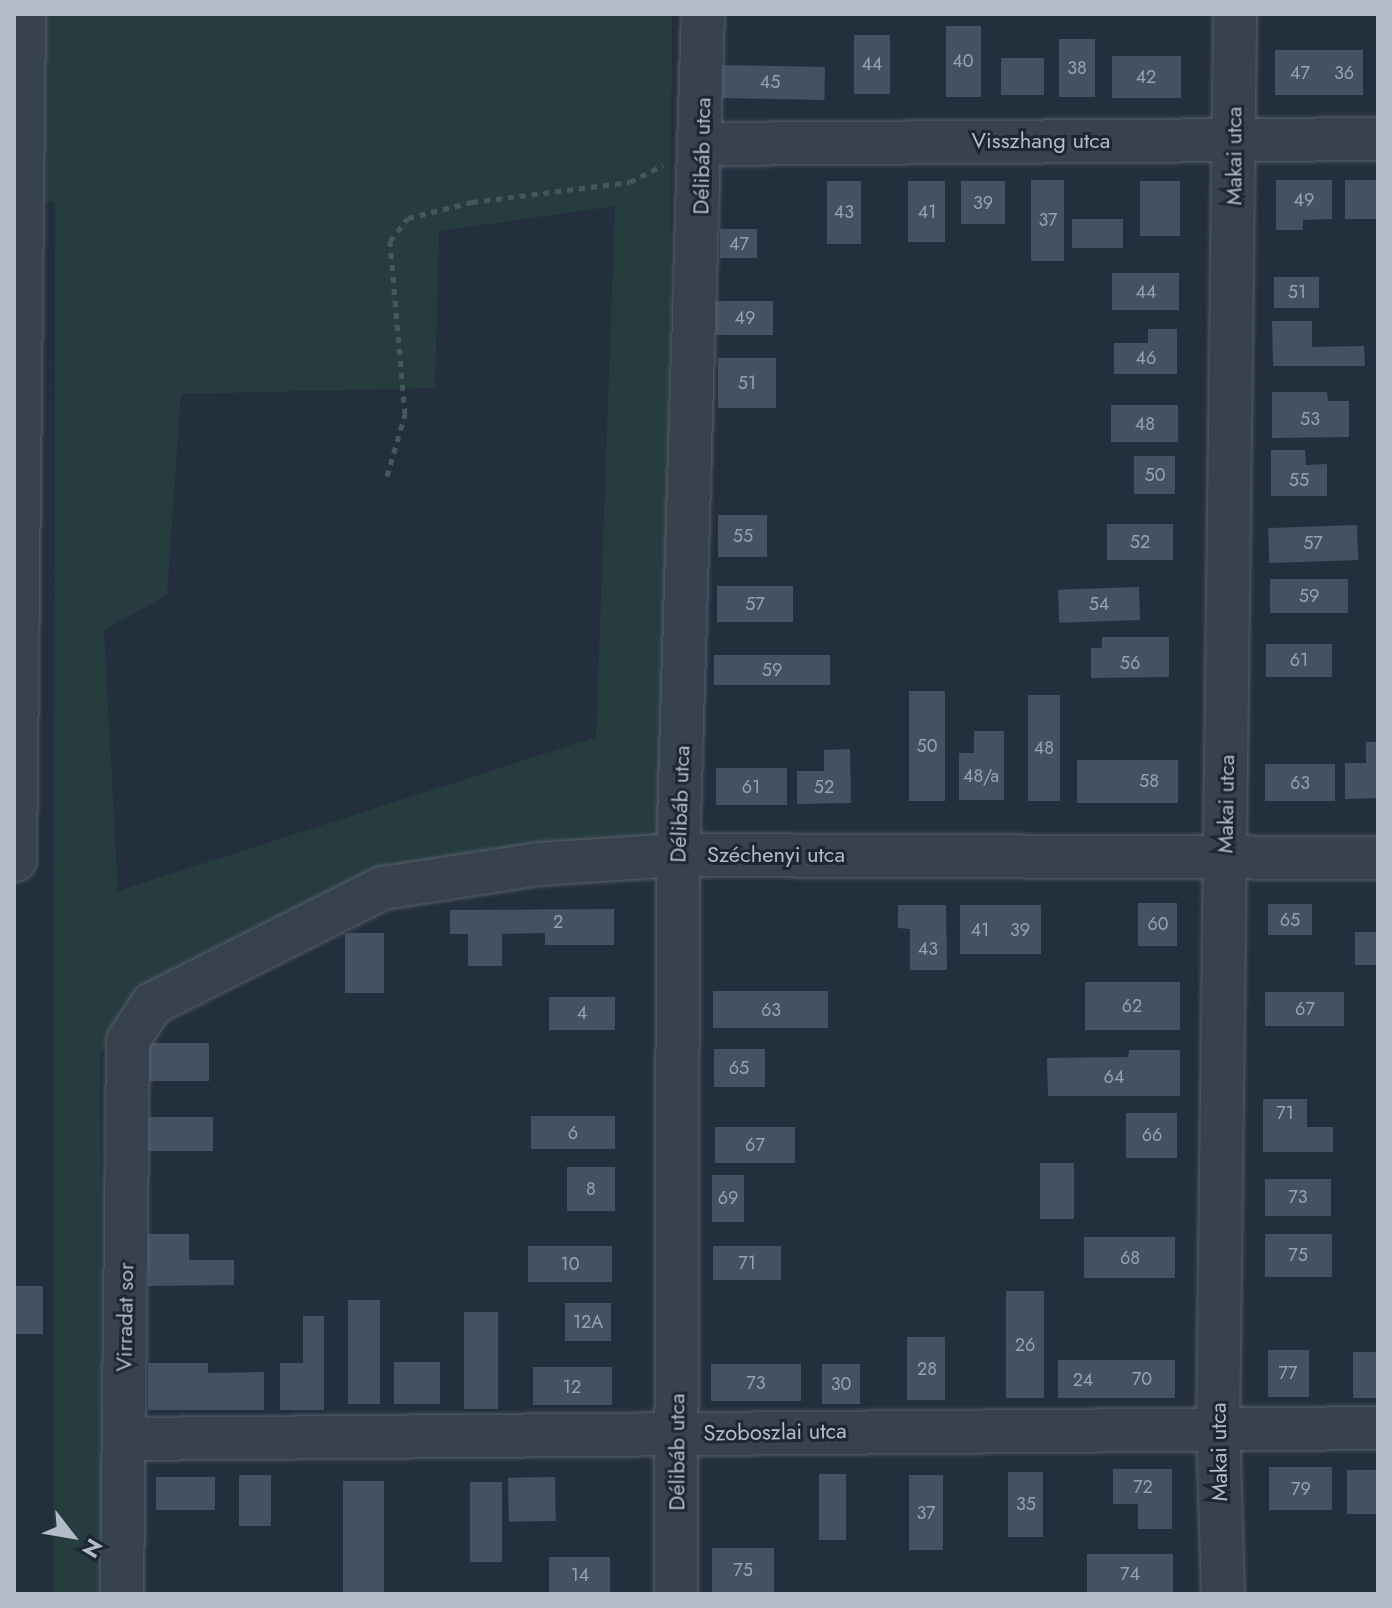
<!DOCTYPE html>
<html>
<head>
<meta charset="utf-8">
<style>
	body { margin:0 }
	#map { position:relative; width:1392px; height:1608px; overflow:hidden; background:#242f3e; font-family:Jost,sans-serif }
	div>[style] { position:absolute }
	[style*='--x'] { left:calc(var(--x)*1px); top:calc(var(--y)*1px); width:calc(var(--w)*1px); rotate:calc(var(--a)*1deg) }
	.green>* { inset:0; background:#263c3f }
	.building>* { inset:0; background:#455162; transform-origin:0 0 }
	.path>* { height:5px; margin-top:-2.5px; transform-origin:0; background:repeating-linear-gradient(90deg,#44595c 0 6px,transparent 0 12px) }
	.roads { filter:drop-shadow(0 0 2px #565f6c) drop-shadow(0 0 2px #565f6c) }
	.minor>* { height:42px; margin:-21px; padding:0 21px; transform-origin:21px; border-radius:21px; background:#38414e }
	span { translate:-50% -50%; white-space:nowrap; text-align:center; line-height:1.15; -webkit-text-stroke:6px #1d2633; paint-order:stroke }
	.number-label { font-size:18px; color:#98a1af }
	.number-label span { -webkit-text-stroke-width:0 }
	.street-label { font-size:22px; color:#b4bcc9 }
	.frame { position:absolute; inset:0; border:16px solid #b4bcc9; pointer-events:none }
	.north { position:absolute; left:32px; top:1496px; width:80px; height:80px; -webkit-text-stroke:6px #1d2633; paint-order:stroke; rotate:121deg; font-size:22px; font-weight:700; line-height:32px; text-align:center; color:#b4bcc9 }
	.north::after { content:''; display:block; margin:auto; width:28px; height:36px; background:#b4bcc9; clip-path:polygon(50% 0,100% 100%,50% 72%,0 100%) }
</style>
</head>
<body>
<div id="map">
	<div class="green">
		<div style="clip-path:polygon(evenodd,14px 14px,672px 14px,667px 835px,381px 874px,128px 1005px,100px 1055px,103px 1594px,53px 1594px,55px 202px,14px 202px,14px 14px,615px 206px,596px 737px,118px 891px,104px 630px,167px 595px,181px 394px,435px 388px,439px 231px,615px 206px)"></div>
	</div>
	<div class="building">
		<div style="left:946px;top:26px;width:35px;height:71px"></div>
		<div style="left:854px;top:35px;width:36px;height:59px"></div>
		<div style="left:1059px;top:39px;width:36px;height:58px"></div>
		<div style="left:1363px;top:50px;width:45px;height:88px;rotate:90deg"></div>
		<div style="left:1112px;top:56px;width:69px;height:42px"></div>
		<div style="left:1001px;top:58px;width:43px;height:37px"></div>
		<div style="left:716px;top:65px;width:109px;height:33px;rotate:1deg"></div>
		<div style="left:1031px;top:180px;width:33px;height:81px"></div>
		<div style="clip-path:polygon(1276px 180px,1332px 180px,1332px 219px,1303px 220px,1303px 230px,1276px 230px)"></div>
		<div style="left:1345px;top:180px;width:33px;height:39px"></div>
		<div style="left:827px;top:181px;width:34px;height:63px"></div>
		<div style="left:908px;top:181px;width:37px;height:61px"></div>
		<div style="left:1005px;top:181px;width:43px;height:44px;rotate:90deg"></div>
		<div style="left:1140px;top:181px;width:40px;height:55px"></div>
		<div style="left:1072px;top:219px;width:51px;height:29px"></div>
		<div style="left:720px;top:229px;width:37px;height:29px"></div>
		<div style="left:1179px;top:273px;width:37px;height:67px;rotate:90deg"></div>
		<div style="left:1274px;top:277px;width:45px;height:31px"></div>
		<div style="left:716px;top:301px;width:57px;height:34px"></div>
		<div style="clip-path:polygon(1272px 321px,1312px 321px,1312px 347px,1364px 346px,1365px 366px,1273px 366px)"></div>
		<div style="clip-path:polygon(1148px 329px,1177px 329px,1177px 374px,1114px 374px,1114px 343px,1148px 343px)"></div>
		<div style="left:718px;top:358px;width:58px;height:50px"></div>
		<div style="clip-path:polygon(1272px 392px,1327px 392px,1328px 401px,1349px 401px,1349px 437px,1272px 438px)"></div>
		<div style="left:1178px;top:405px;width:37px;height:67px;rotate:90deg"></div>
		<div style="clip-path:polygon(1271px 450px,1305px 450px,1306px 465px,1327px 464px,1327px 496px,1271px 496px)"></div>
		<div style="left:1134px;top:456px;width:41px;height:38px"></div>
		<div style="left:718px;top:515px;width:49px;height:42px"></div>
		<div style="left:1173px;top:524px;width:36px;height:66px;rotate:90deg"></div>
		<div style="left:1357px;top:525px;width:35px;height:89px;rotate:88deg"></div>
		<div style="left:1270px;top:579px;width:78px;height:34px"></div>
		<div style="left:793px;top:586px;width:36px;height:76px;rotate:90deg"></div>
		<div style="left:1139px;top:587px;width:33px;height:81px;rotate:88deg"></div>
		<div style="clip-path:polygon(1102px 637px,1169px 637px,1169px 677px,1091px 678px,1091px 648px,1102px 648px)"></div>
		<div style="left:1266px;top:644px;width:66px;height:33px"></div>
		<div style="left:830px;top:655px;width:30px;height:116px;rotate:90deg"></div>
		<div style="left:909px;top:691px;width:36px;height:110px"></div>
		<div style="left:1028px;top:695px;width:32px;height:106px"></div>
		<div style="clip-path:polygon(974px 731px,1004px 731px,1004px 800px,959px 800px,959px 753px,974px 753px)"></div>
		<div style="clip-path:polygon(1366px 742px,1378px 742px,1378px 798px,1345px 799px,1345px 763px,1366px 763px)"></div>
		<div style="clip-path:polygon(850px 749px,851px 803px,797px 804px,797px 771px,824px 771px,824px 750px)"></div>
		<div style="left:1077px;top:760px;width:101px;height:43px"></div>
		<div style="left:1335px;top:764px;width:37px;height:70px;rotate:90deg"></div>
		<div style="left:716px;top:768px;width:71px;height:37px"></div>
		<div style="left:1138px;top:903px;width:39px;height:43px"></div>
		<div style="left:1268px;top:904px;width:44px;height:31px"></div>
		<div style="clip-path:polygon(898px 905px,946px 905px,947px 970px,910px 970px,910px 929px,898px 928px)"></div>
		<div style="left:1041px;top:905px;width:49px;height:81px;rotate:90deg"></div>
		<div style="clip-path:polygon(614px 909px,614px 945px,545px 945px,545px 933px,502px 934px,502px 966px,468px 966px,468px 934px,450px 934px,450px 910px)"></div>
		<div style="left:1355px;top:932px;width:23px;height:33px"></div>
		<div style="left:345px;top:933px;width:39px;height:60px"></div>
		<div style="left:1180px;top:982px;width:48px;height:95px;rotate:90deg"></div>
		<div style="left:828px;top:991px;width:37px;height:115px;rotate:90deg"></div>
		<div style="left:1265px;top:992px;width:79px;height:34px"></div>
		<div style="left:549px;top:997px;width:66px;height:33px"></div>
		<div style="left:209px;top:1043px;width:38px;height:62px;rotate:90deg"></div>
		<div style="left:714px;top:1049px;width:51px;height:38px"></div>
		<div style="clip-path:polygon(1129px 1050px,1180px 1050px,1180px 1096px,1048px 1096px,1047px 1058px,1128px 1057px)"></div>
		<div style="clip-path:polygon(1263px 1099px,1307px 1099px,1307px 1127px,1333px 1127px,1333px 1152px,1263px 1152px)"></div>
		<div style="left:1126px;top:1113px;width:51px;height:45px"></div>
		<div style="left:531px;top:1116px;width:84px;height:33px"></div>
		<div style="left:148px;top:1117px;width:65px;height:34px"></div>
		<div style="left:795px;top:1127px;width:36px;height:80px;rotate:90deg"></div>
		<div style="left:1040px;top:1163px;width:34px;height:56px"></div>
		<div style="left:567px;top:1167px;width:48px;height:44px"></div>
		<div style="left:712px;top:1175px;width:32px;height:47px"></div>
		<div style="left:1265px;top:1179px;width:66px;height:37px"></div>
		<div style="clip-path:polygon(148px 1234px,189px 1234px,189px 1260px,234px 1260px,234px 1285px,148px 1286px)"></div>
		<div style="left:1265px;top:1234px;width:67px;height:43px"></div>
		<div style="left:1175px;top:1237px;width:41px;height:91px;rotate:90deg"></div>
		<div style="left:528px;top:1246px;width:84px;height:36px"></div>
		<div style="left:781px;top:1246px;width:34px;height:68px;rotate:90deg"></div>
		<div style="left:14px;top:1286px;width:29px;height:48px"></div>
		<div style="left:1006px;top:1291px;width:38px;height:107px"></div>
		<div style="left:348px;top:1300px;width:32px;height:104px"></div>
		<div style="left:565px;top:1303px;width:46px;height:38px"></div>
		<div style="left:464px;top:1312px;width:34px;height:97px"></div>
		<div style="clip-path:polygon(303px 1316px,324px 1316px,324px 1410px,280px 1410px,280px 1363px,303px 1363px)"></div>
		<div style="left:907px;top:1337px;width:38px;height:63px"></div>
		<div style="left:1268px;top:1350px;width:41px;height:47px"></div>
		<div style="left:1353px;top:1352px;width:25px;height:46px"></div>
		<div style="left:1175px;top:1360px;width:38px;height:117px;rotate:90deg"></div>
		<div style="left:394px;top:1362px;width:46px;height:42px"></div>
		<div style="clip-path:polygon(148px 1363px,208px 1363px,208px 1373px,264px 1372px,264px 1410px,148px 1410px)"></div>
		<div style="left:801px;top:1364px;width:37px;height:90px;rotate:90deg"></div>
		<div style="left:822px;top:1364px;width:38px;height:40px"></div>
		<div style="left:612px;top:1367px;width:38px;height:79px;rotate:90deg"></div>
		<div style="left:1332px;top:1467px;width:43px;height:63px;rotate:90deg"></div>
		<div style="clip-path:polygon(1113px 1469px,1172px 1469px,1172px 1529px,1138px 1529px,1138px 1504px,1113px 1504px)"></div>
		<div style="left:1347px;top:1470px;width:31px;height:44px"></div>
		<div style="left:1008px;top:1472px;width:35px;height:65px"></div>
		<div style="left:819px;top:1474px;width:27px;height:66px"></div>
		<div style="left:239px;top:1475px;width:32px;height:51px"></div>
		<div style="left:909px;top:1475px;width:34px;height:75px"></div>
		<div style="left:215px;top:1477px;width:33px;height:59px;rotate:90deg"></div>
		<div style="left:555px;top:1477px;width:44px;height:47px;rotate:89deg"></div>
		<div style="left:343px;top:1481px;width:41px;height:112px"></div>
		<div style="left:470px;top:1482px;width:32px;height:80px"></div>
		<div style="left:712px;top:1548px;width:62px;height:45px"></div>
		<div style="left:1087px;top:1554px;width:86px;height:40px"></div>
		<div style="left:549px;top:1557px;width:61px;height:37px"></div>
	</div>
	<div class="path">
		<div style="--x:387;--y:476;--w:65;--a:-73.8"></div>
		<div style="--x:405;--y:414;--w:174;--a:-95"></div>
		<div style="--x:390;--y:241;--w:29;--a:-52"></div>
		<div style="--x:408;--y:218;--w:66;--a:-14"></div>
		<div style="--x:472;--y:202;--w:159;--a:-7.2"></div>
		<div style="--x:630;--y:182;--w:37;--a:-27"></div>
	</div>
	<div class="roads">
		<div class="minor">
			<div style="--x:703;--y:144;--w:675;--a:-0.42"></div>
			<div style="--x:15;--y:860;--w:846;--a:-89.39"></div>
			<div style="--x:124;--y:1439;--w:1254;--a:-0.5"></div>
			<div style="--x:122;--y:1594;--w:553;--a:-89.38"></div>
			<div style="--x:128;--y:1041;--w:44;--a:-57"></div>
			<div style="--x:152;--y:1004;--w:258;--a:-26.7"></div>
			<div style="--x:383;--y:888;--w:158;--a:-8.7"></div>
			<div style="--x:539;--y:864;--w:139;--a:-3.7"></div>
			<div style="--x:678;--y:855;--w:700;--a:0.25"></div>
			<div style="--x:676;--y:1594;--w:739;--a:-89.84"></div>
			<div style="--x:678;--y:855;--w:841;--a:-88.3"></div>
			<div style="--x:1223;--y:1594;--w:166;--a:-91.7"></div>
			<div style="--x:1218;--y:1428;--w:1414;--a:-89.31"></div>
		</div>
	</div>
	<div class="number-label">
		<span style="left:963px;top:61px">40</span>
		<span style="left:872px;top:64px">44</span>
		<span style="left:1077px;top:68px">38</span>
		<span style="left:1300px;top:73px">47</span>
		<span style="left:1344px;top:73px">36</span>
		<span style="left:1146px;top:77px">42</span>
		<span style="left:770px;top:82px">45</span>
		<span style="left:1304px;top:200px">49</span>
		<span style="left:983px;top:203px">39</span>
		<span style="left:844px;top:212px">43</span>
		<span style="left:927px;top:212px">41</span>
		<span style="left:1048px;top:220px">37</span>
		<span style="left:739px;top:244px">47</span>
		<span style="left:1146px;top:292px">44</span>
		<span style="left:1297px;top:292px">51</span>
		<span style="left:745px;top:318px">49</span>
		<span style="left:1146px;top:358px">46</span>
		<span style="left:747px;top:383px">51</span>
		<span style="left:1310px;top:419px">53</span>
		<span style="left:1145px;top:424px">48</span>
		<span style="left:1155px;top:475px">50</span>
		<span style="left:1299px;top:480px">55</span>
		<span style="left:743px;top:536px">55</span>
		<span style="left:1140px;top:542px">52</span>
		<span style="left:1313px;top:543px">57</span>
		<span style="left:1309px;top:596px">59</span>
		<span style="left:755px;top:604px">57</span>
		<span style="left:1099px;top:604px">54</span>
		<span style="left:1299px;top:660px">61</span>
		<span style="left:1130px;top:663px">56</span>
		<span style="left:772px;top:670px">59</span>
		<span style="left:927px;top:746px">50</span>
		<span style="left:1044px;top:748px">48</span>
		<span style="left:981px;top:776px">48/a</span>
		<span style="left:1149px;top:781px">58</span>
		<span style="left:1300px;top:783px">63</span>
		<span style="left:751px;top:787px">61</span>
		<span style="left:824px;top:787px">52</span>
		<span style="left:1290px;top:920px">65</span>
		<span style="left:558px;top:922px">2</span>
		<span style="left:1158px;top:924px">60</span>
		<span style="left:980px;top:930px">41</span>
		<span style="left:1020px;top:930px">39</span>
		<span style="left:928px;top:949px">43</span>
		<span style="left:1132px;top:1006px">62</span>
		<span style="left:1305px;top:1009px">67</span>
		<span style="left:771px;top:1010px">63</span>
		<span style="left:582px;top:1013px">4</span>
		<span style="left:739px;top:1068px">65</span>
		<span style="left:1114px;top:1077px">64</span>
		<span style="left:1285px;top:1113px">71</span>
		<span style="left:573px;top:1133px">6</span>
		<span style="left:1152px;top:1135px">66</span>
		<span style="left:755px;top:1145px">67</span>
		<span style="left:591px;top:1189px">8</span>
		<span style="left:1298px;top:1197px">73</span>
		<span style="left:728px;top:1198px">69</span>
		<span style="left:1298px;top:1255px">75</span>
		<span style="left:1130px;top:1258px">68</span>
		<span style="left:747px;top:1263px">71</span>
		<span style="left:570px;top:1264px">10</span>
		<span style="left:588px;top:1322px">12A</span>
		<span style="left:1025px;top:1345px">26</span>
		<span style="left:927px;top:1369px">28</span>
		<span style="left:1288px;top:1373px">77</span>
		<span style="left:1142px;top:1379px">70</span>
		<span style="left:1083px;top:1380px">24</span>
		<span style="left:756px;top:1383px">73</span>
		<span style="left:841px;top:1384px">30</span>
		<span style="left:572px;top:1387px">12</span>
		<span style="left:1143px;top:1487px">72</span>
		<span style="left:1301px;top:1489px">79</span>
		<span style="left:1026px;top:1504px">35</span>
		<span style="left:926px;top:1513px">37</span>
		<span style="left:743px;top:1570px">75</span>
		<span style="left:1130px;top:1574px">74</span>
		<span style="left:580px;top:1575px">14</span>
	</div>
	<div class="street-label">
		<span style="left:1041px;top:141px">Visszhang utca</span>
		<span style="left:702px;top:156px;rotate:-89deg">Délibáb utca</span>
		<span style="left:1234px;top:156px;rotate:-90deg">Makai utca</span>
		<span style="left:680px;top:804px;rotate:-88deg">Délibáb utca</span>
		<span style="left:1226px;top:804px;rotate:-89deg">Makai utca</span>
		<span style="left:776px;top:855px">Széchenyi utca</span>
		<span style="left:125px;top:1317px;rotate:-89deg">Virradat sor</span>
		<span style="left:775px;top:1432px;rotate:-1deg">Szoboszlai utca</span>
		<span style="left:677px;top:1452px;rotate:-90deg">Délibáb utca</span>
		<span style="left:1219px;top:1452px;rotate:-91deg">Makai utca</span>
	</div>
	<div class="frame"></div>
	<div class="north">N</div>
</div>
</body>
</html>
